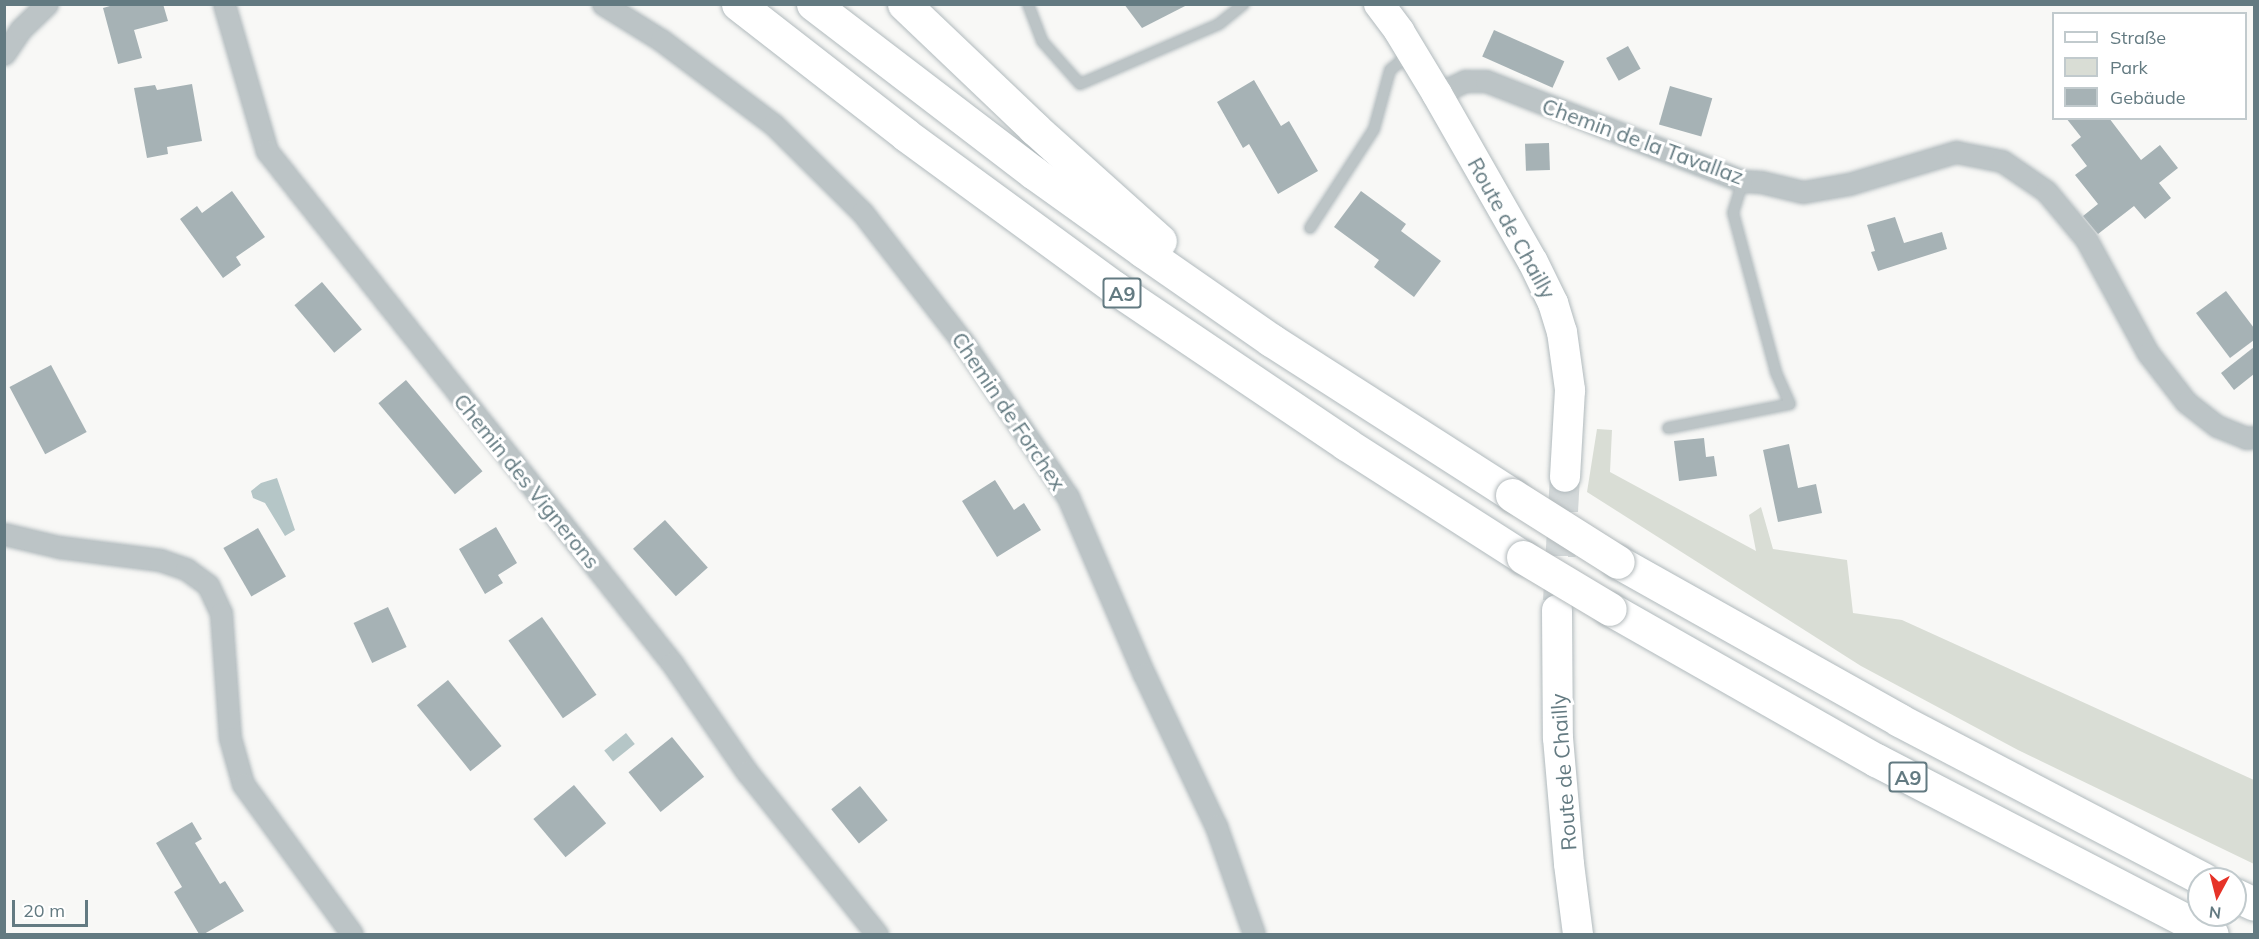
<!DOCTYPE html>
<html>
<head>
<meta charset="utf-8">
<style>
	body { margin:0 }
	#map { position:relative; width:2259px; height:939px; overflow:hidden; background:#f8f8f6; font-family:Mulish,sans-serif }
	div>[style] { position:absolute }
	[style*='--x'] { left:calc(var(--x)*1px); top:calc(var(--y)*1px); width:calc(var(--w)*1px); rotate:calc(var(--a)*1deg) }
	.green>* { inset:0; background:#d9ddd5 }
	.water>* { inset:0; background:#b5c6c7; transform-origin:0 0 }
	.building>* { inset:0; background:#a6b2b5; transform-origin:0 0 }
	.secondary-tunnel>* { height:30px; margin-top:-15px; transform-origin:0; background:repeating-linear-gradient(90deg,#d3d8d9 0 30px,transparent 0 45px) }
	.roads { filter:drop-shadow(0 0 2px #b1babd) drop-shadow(0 0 2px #b1babd) }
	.lane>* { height:10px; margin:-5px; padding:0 5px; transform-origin:5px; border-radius:5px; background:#bcc4c6 }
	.street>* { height:21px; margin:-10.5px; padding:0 10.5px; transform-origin:10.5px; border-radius:10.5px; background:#bcc4c6 }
	.secondary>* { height:30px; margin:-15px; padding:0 15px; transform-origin:15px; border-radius:15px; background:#fff }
	.highway>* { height:33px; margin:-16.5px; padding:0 16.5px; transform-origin:16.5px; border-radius:16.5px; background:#fff }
	.bridges { filter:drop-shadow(0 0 2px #b2b9bb) drop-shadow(0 0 2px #b2b9bb) }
	.highway-bridge>* { height:33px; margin:-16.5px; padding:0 16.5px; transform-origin:16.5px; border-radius:16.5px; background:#fff }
	span { translate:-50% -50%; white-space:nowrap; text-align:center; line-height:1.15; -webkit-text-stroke:6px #fff; paint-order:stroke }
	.shield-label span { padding:2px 4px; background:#fff; border:2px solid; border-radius:4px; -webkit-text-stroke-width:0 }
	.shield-label { font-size:20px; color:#637a81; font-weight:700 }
	.street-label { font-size:21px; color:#637a81 }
	.frame { position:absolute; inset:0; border:6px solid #637a81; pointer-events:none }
	.legend { position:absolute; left:2052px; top:12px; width:195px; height:108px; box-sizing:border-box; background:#fff; border:2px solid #c1cacd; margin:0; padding:8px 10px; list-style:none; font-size:18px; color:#637a81 }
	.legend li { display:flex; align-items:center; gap:12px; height:30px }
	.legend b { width:30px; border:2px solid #c1cacd }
	.north { position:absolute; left:2187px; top:867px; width:60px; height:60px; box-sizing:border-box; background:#fff; border:2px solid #c1cacd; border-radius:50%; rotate:187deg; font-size:16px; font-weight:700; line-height:24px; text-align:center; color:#637a81 }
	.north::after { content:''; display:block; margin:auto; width:21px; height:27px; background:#e63328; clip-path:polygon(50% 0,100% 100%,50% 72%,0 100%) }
	.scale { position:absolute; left:12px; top:900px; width:76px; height:27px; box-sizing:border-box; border:3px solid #637a81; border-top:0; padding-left:8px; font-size:18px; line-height:21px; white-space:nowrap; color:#637a81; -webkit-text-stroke:4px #fff; paint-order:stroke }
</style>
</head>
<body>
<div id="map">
	<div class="green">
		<div style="clip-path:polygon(1597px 429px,1612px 430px,1610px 472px,1756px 551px,1749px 515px,1761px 507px,1773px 549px,1847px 560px,1853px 613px,1902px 620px,2254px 780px,2254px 864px,2018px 750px,1861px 666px,1587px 492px)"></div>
	</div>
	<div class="water">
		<div style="clip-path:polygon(277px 478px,295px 530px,285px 536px,265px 503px,253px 498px,251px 491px,261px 483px)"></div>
		<div style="left:626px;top:733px;width:14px;height:28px;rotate:51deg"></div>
	</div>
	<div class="building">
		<div style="clip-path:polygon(117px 4px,163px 4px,168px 21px,134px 30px,142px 58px,118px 64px,103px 8px)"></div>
		<div style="clip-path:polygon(1124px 4px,1189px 4px,1142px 28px)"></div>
		<div style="left:1494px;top:30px;width:77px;height:29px;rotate:24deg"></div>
		<div style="left:1628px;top:46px;width:26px;height:25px;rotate:61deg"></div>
		<div style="clip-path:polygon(1254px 80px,1281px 126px,1289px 121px,1318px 171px,1278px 194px,1249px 144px,1243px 148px,1217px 102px)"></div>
		<div style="clip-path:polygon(192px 84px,202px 141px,167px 147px,168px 154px,147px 158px,134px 88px,155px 85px,157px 90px)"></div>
		<div style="left:1670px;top:86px;width:44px;height:40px;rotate:16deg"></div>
		<div style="clip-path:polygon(2066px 118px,2109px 118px,2141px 160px,2160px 145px,2178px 168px,2159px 183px,2171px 198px,2145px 219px,2134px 206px,2098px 234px,2083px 216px,2098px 204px,2075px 175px,2087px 166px,2071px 145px,2081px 137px)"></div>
		<div style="left:1549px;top:143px;width:27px;height:24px;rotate:88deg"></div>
		<div style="clip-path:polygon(232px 191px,265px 237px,236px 257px,241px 265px,223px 278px,180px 219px,197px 206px,202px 213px)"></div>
		<div style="clip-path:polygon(1361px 191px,1406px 224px,1401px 231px,1441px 261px,1414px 297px,1374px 267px,1379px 260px,1334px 227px)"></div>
		<div style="clip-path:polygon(1895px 217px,1904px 243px,1942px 232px,1947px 249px,1878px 271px,1871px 252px,1875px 251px,1867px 225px)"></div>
		<div style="left:322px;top:282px;width:62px;height:36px;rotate:50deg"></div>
		<div style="clip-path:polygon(2226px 291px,2254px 328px,2254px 340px,2230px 358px,2196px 313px)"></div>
		<div style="clip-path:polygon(2254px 347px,2254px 374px,2234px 390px,2221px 373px)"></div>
		<div style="left:51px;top:365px;width:76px;height:47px;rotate:62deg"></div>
		<div style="left:406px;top:380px;width:119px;height:36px;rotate:50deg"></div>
		<div style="clip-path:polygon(1704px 438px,1706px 457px,1714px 456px,1717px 476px,1679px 481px,1674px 441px)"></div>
		<div style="clip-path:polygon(1789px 444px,1798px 488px,1816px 484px,1822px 513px,1778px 522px,1763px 450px)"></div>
		<div style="clip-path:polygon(995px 480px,1014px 510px,1024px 503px,1041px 530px,997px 557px,962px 501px)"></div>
		<div style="left:665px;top:520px;width:64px;height:43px;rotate:48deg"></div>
		<div style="clip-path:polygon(496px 527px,517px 563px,498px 575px,503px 583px,485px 594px,459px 549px)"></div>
		<div style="left:258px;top:528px;width:56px;height:40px;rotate:60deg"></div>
		<div style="left:388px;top:607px;width:44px;height:38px;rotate:65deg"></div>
		<div style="left:542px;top:617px;width:95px;height:41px;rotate:55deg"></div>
		<div style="left:448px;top:680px;width:85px;height:40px;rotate:51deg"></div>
		<div style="left:672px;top:737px;width:51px;height:56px;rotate:51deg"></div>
		<div style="left:574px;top:785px;width:50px;height:53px;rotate:50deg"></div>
		<div style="left:860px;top:786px;width:44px;height:37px;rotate:51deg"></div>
		<div style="clip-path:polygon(192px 822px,202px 839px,195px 843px,220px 884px,225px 881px,244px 911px,204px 934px,199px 934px,174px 892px,182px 887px,156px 843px)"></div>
	</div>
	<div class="secondary-tunnel">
		<div style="--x:1558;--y:601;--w:124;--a:-86.8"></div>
	</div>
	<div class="roads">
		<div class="lane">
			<div style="--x:1028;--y:4;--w:40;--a:69"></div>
			<div style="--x:1042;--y:41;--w:57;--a:48.5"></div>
			<div style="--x:1080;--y:84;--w:151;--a:-23.3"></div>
			<div style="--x:1219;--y:24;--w:32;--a:-39"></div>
			<div style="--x:1310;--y:228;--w:118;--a:-57.1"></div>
			<div style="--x:1374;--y:129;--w:61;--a:-74.8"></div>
			<div style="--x:1390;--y:70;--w:27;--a:-39"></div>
			<div style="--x:1668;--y:428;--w:124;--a:-11.1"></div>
			<div style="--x:1790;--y:404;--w:35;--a:-114"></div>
			<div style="--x:1776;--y:372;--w:165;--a:-105.1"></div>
			<div style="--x:1733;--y:213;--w:34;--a:-73"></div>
		</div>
		<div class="street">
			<div style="--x:224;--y:4;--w:153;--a:73.7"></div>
			<div style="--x:267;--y:151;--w:653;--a:51.66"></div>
			<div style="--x:672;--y:663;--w:132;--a:55.5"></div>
			<div style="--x:747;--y:772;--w:208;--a:51.3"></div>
			<div style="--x:603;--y:4;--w:68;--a:31.8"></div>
			<div style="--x:661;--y:40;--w:140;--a:36.9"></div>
			<div style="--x:773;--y:124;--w:125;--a:44.7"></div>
			<div style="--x:862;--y:212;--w:165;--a:52.2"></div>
			<div style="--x:963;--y:342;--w:187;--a:55.9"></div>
			<div style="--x:1068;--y:497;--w:193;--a:66.8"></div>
			<div style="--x:1144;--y:674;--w:168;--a:64.7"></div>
			<div style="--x:1216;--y:826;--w:114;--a:70.6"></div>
			<div style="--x:4;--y:54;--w:30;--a:-56"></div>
			<div style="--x:21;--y:29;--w:36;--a:-44"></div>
			<div style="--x:1437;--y:94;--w:31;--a:-25"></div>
			<div style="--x:1465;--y:81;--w:21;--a:0"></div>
			<div style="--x:1486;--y:81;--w:276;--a:21.3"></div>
			<div style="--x:1743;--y:181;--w:18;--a:3"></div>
			<div style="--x:1761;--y:182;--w:43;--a:13.4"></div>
			<div style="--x:1803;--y:192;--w:47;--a:-9.9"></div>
			<div style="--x:1849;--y:184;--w:112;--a:-16.7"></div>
			<div style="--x:1956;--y:152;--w:47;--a:11.1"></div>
			<div style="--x:2002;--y:161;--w:53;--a:34.3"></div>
			<div style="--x:2046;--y:191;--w:62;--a:50.2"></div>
			<div style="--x:2086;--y:239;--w:130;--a:61.5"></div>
			<div style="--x:2148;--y:353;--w:62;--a:52.2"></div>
			<div style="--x:2186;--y:402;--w:39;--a:38"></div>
			<div style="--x:2217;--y:426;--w:31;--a:22"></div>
			<div style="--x:2246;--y:438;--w:8;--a:-7"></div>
			<div style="--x:4;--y:534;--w:57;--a:13.3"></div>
			<div style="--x:59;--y:547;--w:102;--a:7.3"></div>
			<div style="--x:160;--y:560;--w:28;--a:19"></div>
			<div style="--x:186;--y:569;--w:27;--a:36"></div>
			<div style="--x:208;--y:585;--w:31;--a:65"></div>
			<div style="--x:221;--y:613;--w:125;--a:85.9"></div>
			<div style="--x:230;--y:738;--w:48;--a:74.2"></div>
			<div style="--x:243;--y:784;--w:185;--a:54"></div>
		</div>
		<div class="secondary">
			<div style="--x:1379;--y:4;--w:34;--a:53"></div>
			<div style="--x:1399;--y:31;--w:74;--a:58.9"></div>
			<div style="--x:1437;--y:94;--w:193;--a:60.3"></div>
			<div style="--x:1533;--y:262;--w:46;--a:64"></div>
			<div style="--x:1553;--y:303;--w:30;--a:73"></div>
			<div style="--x:1562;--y:332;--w:59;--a:82.1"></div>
			<div style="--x:1570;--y:390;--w:87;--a:93.3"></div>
			<div style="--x:1557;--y:610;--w:128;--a:89.6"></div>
			<div style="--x:1558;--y:738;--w:126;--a:85"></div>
			<div style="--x:1569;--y:864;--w:71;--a:82.7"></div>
		</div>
		<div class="highway">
			<div style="--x:738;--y:4;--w:213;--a:37.9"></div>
			<div style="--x:906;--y:135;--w:259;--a:36.2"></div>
			<div style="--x:1115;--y:288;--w:279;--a:34"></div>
			<div style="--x:1346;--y:444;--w:210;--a:32.6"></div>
			<div style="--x:813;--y:4;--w:278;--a:37.4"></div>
			<div style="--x:1034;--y:173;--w:134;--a:35.6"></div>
			<div style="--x:1143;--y:251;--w:156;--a:34.8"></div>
			<div style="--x:1271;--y:340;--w:287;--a:32.7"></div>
			<div style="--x:904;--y:4;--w:180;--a:43.6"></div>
			<div style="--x:1034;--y:128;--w:169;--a:41.9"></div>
			<div style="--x:1618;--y:562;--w:322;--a:29.3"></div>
			<div style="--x:1899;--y:720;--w:343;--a:27.6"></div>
			<div style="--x:1610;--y:609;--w:306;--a:29.6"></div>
			<div style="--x:1876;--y:760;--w:378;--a:27.4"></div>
			<div style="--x:2235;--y:895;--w:21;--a:25"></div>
		</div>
	</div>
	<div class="bridges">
		<div class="highway-bridge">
			<div style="--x:1512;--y:495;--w:125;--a:32.3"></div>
			<div style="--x:1523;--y:557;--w:101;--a:30.9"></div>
		</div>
	</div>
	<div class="shield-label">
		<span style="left:1122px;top:293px">A9</span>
		<span style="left:1908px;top:777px">A9</span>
	</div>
	<div class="street-label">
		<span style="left:1643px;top:141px;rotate:20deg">Chemin de la Tavallaz</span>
		<span style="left:1512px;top:228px;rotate:61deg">Route de Chailly</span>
		<span style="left:1009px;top:411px;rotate:56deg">Chemin de Forchex</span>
		<span style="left:527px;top:481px;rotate:51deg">Chemin des Vignerons</span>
		<span style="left:1563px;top:772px;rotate:-94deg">Route de Chailly</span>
	</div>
	<div class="frame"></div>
	<ul class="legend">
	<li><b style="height:8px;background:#fff"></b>Straße</li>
	<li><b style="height:16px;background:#d9ddd5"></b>Park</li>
	<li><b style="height:16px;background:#a6b2b5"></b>Gebäude</li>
	</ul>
	<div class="north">N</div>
	<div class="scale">20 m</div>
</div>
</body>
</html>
